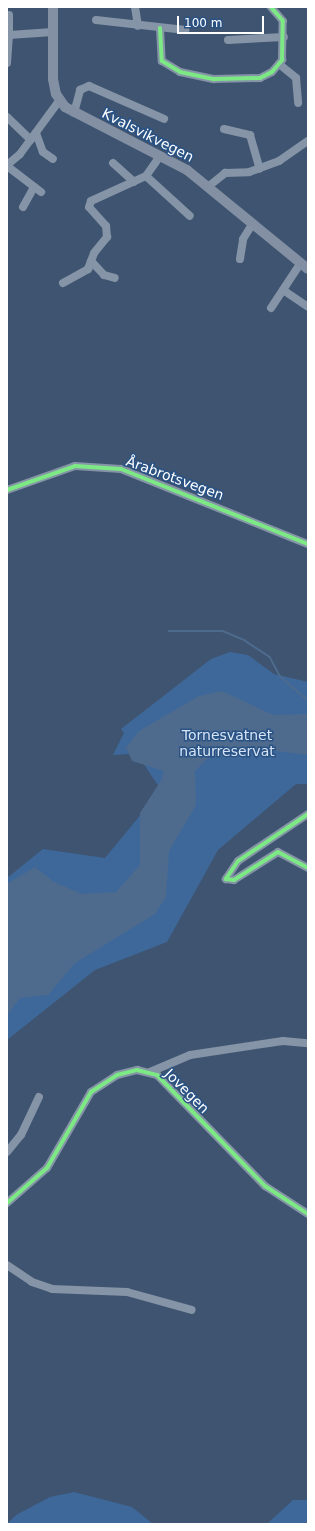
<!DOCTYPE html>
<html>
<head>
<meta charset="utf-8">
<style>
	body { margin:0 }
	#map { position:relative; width:315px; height:1531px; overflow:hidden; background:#3e5470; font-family:"DejaVu Sans",sans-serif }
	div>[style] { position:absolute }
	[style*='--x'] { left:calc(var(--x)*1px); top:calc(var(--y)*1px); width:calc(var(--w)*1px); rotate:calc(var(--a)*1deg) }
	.green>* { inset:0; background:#3e689a }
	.water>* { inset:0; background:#4e6b8e }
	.stream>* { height:1.5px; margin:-0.75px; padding:0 0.75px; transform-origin:0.75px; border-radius:0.75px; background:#4e6b8e }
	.minor>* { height:8px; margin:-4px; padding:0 4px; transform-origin:4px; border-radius:4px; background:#8594a6 }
	.major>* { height:10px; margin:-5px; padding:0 5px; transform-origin:5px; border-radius:5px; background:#8390a3 }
	.cycleway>* { height:4px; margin:-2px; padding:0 2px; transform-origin:2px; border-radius:2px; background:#7ce984 }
	span { translate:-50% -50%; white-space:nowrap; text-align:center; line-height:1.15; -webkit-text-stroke:3px #295285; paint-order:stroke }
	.street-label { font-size:14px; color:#fff }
	.park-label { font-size:14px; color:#d7e5f6 }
	.frame { position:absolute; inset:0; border:8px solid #fff; pointer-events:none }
	.scale { position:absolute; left:177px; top:16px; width:87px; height:18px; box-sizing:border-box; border:2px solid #fff; border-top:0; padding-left:5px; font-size:12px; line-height:14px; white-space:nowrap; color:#fff; -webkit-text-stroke:3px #295285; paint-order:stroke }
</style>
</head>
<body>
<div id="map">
	<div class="green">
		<div style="clip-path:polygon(230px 652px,248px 655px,274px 674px,308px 682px,308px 784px,296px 784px,218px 850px,167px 942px,95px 970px,7px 1040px,7px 878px,43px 849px,105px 858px,161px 790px,130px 743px,126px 748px,129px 754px,113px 755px,124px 733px,121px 729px,211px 659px)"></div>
		<div style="clip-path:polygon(74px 1492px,132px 1507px,153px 1524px,7px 1524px,16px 1515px,50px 1497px)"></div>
		<div style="clip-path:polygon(293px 1500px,308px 1500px,308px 1524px,267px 1524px)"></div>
	</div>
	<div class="water">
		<div style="clip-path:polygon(222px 691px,273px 715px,308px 714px,308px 755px,262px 749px,208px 758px,195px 771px,196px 805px,169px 851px,166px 897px,155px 914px,75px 963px,48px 995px,20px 998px,7px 1015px,7px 884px,35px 867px,54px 882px,82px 894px,116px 892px,140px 865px,140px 813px,162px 779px,164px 771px,132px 761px,126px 748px,139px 731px,199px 696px)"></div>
	</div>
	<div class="stream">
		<div style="--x:169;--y:631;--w:54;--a:0"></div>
		<div style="--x:223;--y:631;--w:23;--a:23"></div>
		<div style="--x:244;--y:640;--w:31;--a:33"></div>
		<div style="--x:270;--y:657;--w:21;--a:62"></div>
		<div style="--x:280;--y:676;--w:37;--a:41"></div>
	</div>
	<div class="minor">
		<div style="--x:135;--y:7;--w:19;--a:81"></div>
		<div style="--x:96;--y:20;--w:90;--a:6.4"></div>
		<div style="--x:160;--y:28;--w:33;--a:87"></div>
		<div style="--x:162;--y:61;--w:21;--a:31"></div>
		<div style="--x:180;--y:72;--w:35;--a:12"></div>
		<div style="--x:214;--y:79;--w:46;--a:-1.2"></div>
		<div style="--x:260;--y:78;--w:13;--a:-27"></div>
		<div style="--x:272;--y:72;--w:16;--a:-50"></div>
		<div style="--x:282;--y:60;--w:39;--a:-89"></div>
		<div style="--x:283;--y:21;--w:18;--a:-131"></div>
		<div style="--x:9;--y:35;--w:20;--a:-90"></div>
		<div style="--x:228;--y:40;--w:56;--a:-3.1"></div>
		<div style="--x:7;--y:63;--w:28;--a:-86"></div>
		<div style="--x:9;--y:35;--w:44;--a:-3.9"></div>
		<div style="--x:279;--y:64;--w:22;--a:39"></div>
		<div style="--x:296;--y:78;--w:25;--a:85"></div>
		<div style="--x:74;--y:113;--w:24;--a:-75"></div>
		<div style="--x:80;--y:90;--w:10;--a:-24"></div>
		<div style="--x:89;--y:86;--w:82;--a:23.7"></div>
		<div style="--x:7;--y:117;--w:33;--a:44"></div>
		<div style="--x:224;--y:129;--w:27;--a:13"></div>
		<div style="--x:250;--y:135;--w:35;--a:74"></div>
		<div style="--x:36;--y:133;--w:20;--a:70"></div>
		<div style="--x:43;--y:152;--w:12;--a:35"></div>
		<div style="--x:113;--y:163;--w:28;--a:42"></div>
		<div style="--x:7;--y:165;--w:17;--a:-40"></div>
		<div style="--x:20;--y:154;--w:66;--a:-53.7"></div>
		<div style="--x:7;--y:166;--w:43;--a:37.4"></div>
		<div style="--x:146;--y:176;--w:59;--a:42.3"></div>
		<div style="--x:209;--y:186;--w:21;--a:-39"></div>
		<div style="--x:225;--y:173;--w:24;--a:-2"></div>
		<div style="--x:249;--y:172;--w:32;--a:-20"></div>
		<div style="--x:279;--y:161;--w:35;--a:-35"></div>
		<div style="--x:23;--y:207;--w:23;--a:-61"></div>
		<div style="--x:240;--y:259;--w:20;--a:-81"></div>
		<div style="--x:243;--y:239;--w:19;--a:-58"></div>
		<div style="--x:91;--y:261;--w:19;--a:47"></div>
		<div style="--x:104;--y:275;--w:11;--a:15"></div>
		<div style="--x:63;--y:283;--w:29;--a:-29"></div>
		<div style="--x:88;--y:269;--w:17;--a:-69"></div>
		<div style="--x:94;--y:253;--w:21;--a:-51"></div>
		<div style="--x:107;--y:237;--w:11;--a:-95"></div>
		<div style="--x:106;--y:226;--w:25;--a:-132"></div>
		<div style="--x:89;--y:207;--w:6;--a:-72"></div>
		<div style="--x:91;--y:201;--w:60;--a:-24.4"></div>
		<div style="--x:146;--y:176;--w:24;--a:-55"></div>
		<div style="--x:283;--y:290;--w:30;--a:34"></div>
		<div style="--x:271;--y:308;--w:53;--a:-56.6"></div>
		<div style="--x:7;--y:490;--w:72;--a:-19.4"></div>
		<div style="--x:75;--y:466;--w:46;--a:3.7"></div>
		<div style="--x:121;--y:469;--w:201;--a:21.9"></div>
		<div style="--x:308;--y:814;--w:84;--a:146.1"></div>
		<div style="--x:238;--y:861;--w:22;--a:124"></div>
		<div style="--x:226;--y:879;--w:8;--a:7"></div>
		<div style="--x:234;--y:880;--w:52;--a:-32.5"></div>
		<div style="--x:278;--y:852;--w:34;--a:28"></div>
		<div style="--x:150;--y:1072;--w:43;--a:-23"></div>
		<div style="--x:190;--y:1055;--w:94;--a:-8.6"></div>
		<div style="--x:283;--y:1041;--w:25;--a:5"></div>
		<div style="--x:7;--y:1152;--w:22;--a:-51"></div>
		<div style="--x:21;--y:1135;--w:42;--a:-64.7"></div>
		<div style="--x:7;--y:1203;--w:53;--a:-41.2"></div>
		<div style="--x:47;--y:1168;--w:88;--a:-59.9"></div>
		<div style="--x:91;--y:1092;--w:31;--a:-33"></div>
		<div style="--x:117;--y:1075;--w:21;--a:-14"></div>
		<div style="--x:137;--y:1070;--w:21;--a:14"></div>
		<div style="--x:157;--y:1075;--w:155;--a:45.8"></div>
		<div style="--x:265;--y:1186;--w:51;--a:33.1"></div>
		<div style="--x:7;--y:1265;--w:30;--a:34"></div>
		<div style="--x:32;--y:1282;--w:21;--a:19"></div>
		<div style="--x:52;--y:1289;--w:75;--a:2.3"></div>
		<div style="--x:127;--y:1292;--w:67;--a:15.5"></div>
	</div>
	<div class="major">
		<div style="--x:53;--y:7;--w:72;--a:90"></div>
		<div style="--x:53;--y:79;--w:15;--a:79"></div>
		<div style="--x:56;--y:94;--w:16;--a:55"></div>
		<div style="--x:65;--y:107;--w:137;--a:27.3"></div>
		<div style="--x:187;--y:170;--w:156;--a:39.3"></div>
	</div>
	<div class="cycleway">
		<div style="--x:160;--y:28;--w:33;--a:87"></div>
		<div style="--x:162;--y:61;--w:21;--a:31"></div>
		<div style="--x:180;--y:72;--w:35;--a:12"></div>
		<div style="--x:214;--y:79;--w:46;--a:-1.2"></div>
		<div style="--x:260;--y:78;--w:13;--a:-27"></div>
		<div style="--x:272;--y:72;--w:16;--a:-50"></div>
		<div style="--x:282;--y:60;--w:39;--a:-89"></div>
		<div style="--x:283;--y:21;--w:18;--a:-131"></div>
		<div style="--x:7;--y:490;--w:72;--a:-19.4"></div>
		<div style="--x:75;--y:466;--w:46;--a:3.7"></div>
		<div style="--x:121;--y:469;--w:201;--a:21.9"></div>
		<div style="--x:308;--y:814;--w:84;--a:146.1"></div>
		<div style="--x:238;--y:861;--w:22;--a:124"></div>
		<div style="--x:226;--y:879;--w:8;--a:7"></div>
		<div style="--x:234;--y:880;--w:52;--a:-32.5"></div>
		<div style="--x:278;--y:852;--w:34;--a:28"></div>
		<div style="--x:7;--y:1203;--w:53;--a:-41.2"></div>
		<div style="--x:47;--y:1168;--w:88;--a:-59.9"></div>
		<div style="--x:91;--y:1092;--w:31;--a:-33"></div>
		<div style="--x:117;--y:1075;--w:21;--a:-14"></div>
		<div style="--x:137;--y:1070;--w:21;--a:14"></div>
		<div style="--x:157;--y:1075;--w:155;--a:45.8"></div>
		<div style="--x:265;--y:1186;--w:51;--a:33.1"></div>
	</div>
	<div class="street-label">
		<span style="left:148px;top:135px;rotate:27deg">Kvalsvikvegen</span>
		<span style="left:175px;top:478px;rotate:20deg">Årabrotsvegen</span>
		<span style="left:187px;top:1091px;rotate:45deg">Jovegen</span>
	</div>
	<div class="park-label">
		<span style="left:227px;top:743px">Tornesvatnet<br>naturreservat</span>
	</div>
	<div class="frame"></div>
	<div class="scale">100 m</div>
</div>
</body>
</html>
